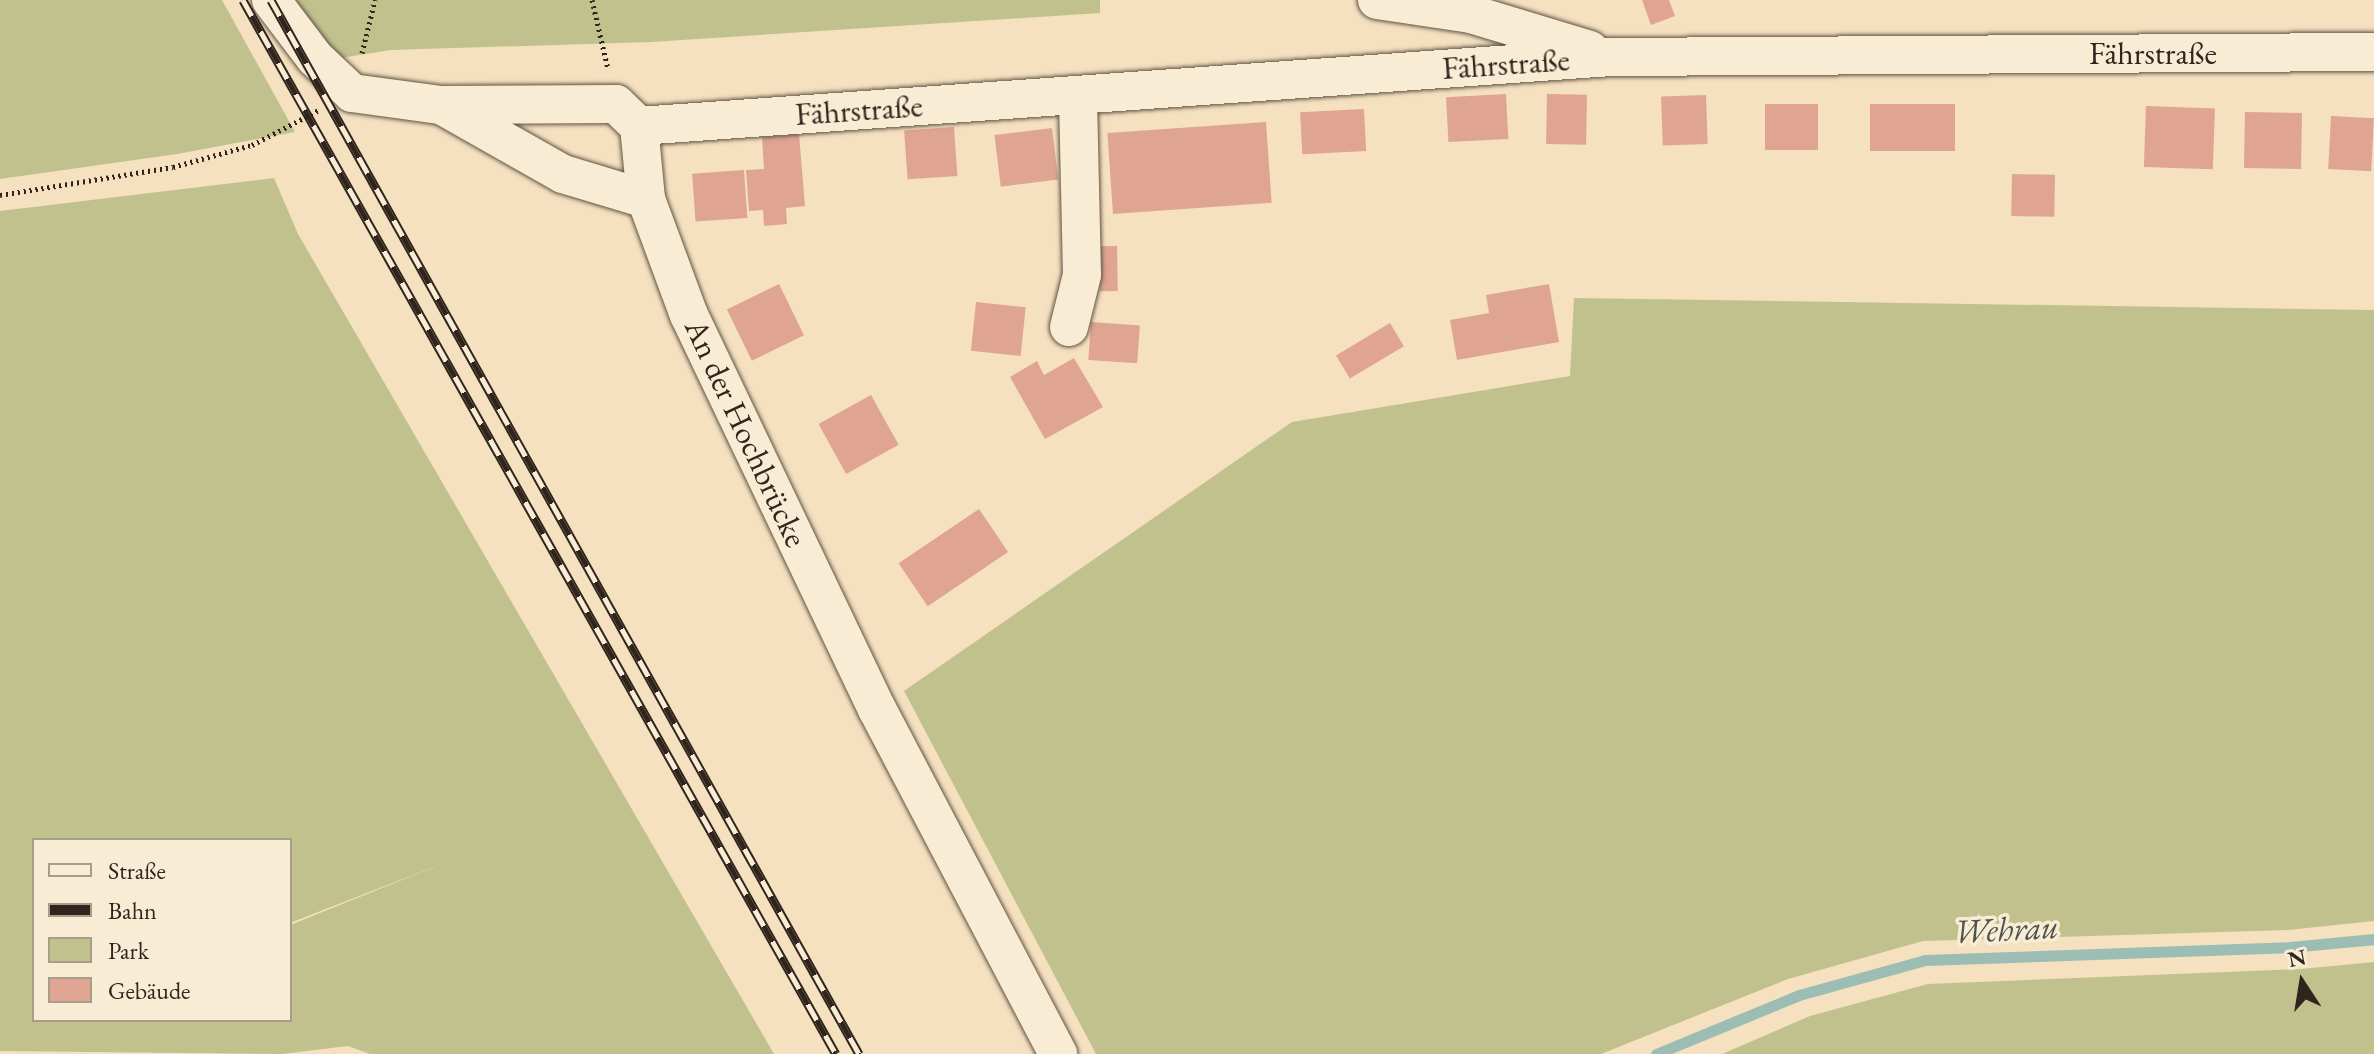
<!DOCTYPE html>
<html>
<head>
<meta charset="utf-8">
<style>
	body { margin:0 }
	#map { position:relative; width:2374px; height:1054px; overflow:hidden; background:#f5e1bf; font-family:"EB Garamond",serif }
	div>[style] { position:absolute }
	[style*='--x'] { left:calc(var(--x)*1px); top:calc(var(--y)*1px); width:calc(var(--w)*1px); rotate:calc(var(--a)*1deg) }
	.green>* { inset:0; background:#c1c18e }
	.stream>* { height:11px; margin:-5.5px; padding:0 5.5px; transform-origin:5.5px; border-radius:5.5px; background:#9cbdb3 }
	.building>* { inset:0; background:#dfa492; transform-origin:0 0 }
	.path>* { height:5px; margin-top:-2.5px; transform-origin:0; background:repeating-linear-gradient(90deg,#30251d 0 2px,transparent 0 6px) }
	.roads { filter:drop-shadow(0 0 2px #615446) drop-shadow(0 0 2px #615446) }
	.minor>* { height:38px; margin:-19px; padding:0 19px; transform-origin:19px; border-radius:19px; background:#f8ecd5 }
	.rail>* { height:9px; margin-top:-4.5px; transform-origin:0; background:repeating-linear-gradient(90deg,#f8ecd5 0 18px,#30251d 0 36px); box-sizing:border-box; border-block:2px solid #30251d }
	span { translate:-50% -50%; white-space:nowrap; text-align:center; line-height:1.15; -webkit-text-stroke:7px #f8ecd5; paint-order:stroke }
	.street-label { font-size:32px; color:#30251d }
	.water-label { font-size:34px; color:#50534a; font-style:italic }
	.legend { position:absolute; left:32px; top:838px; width:260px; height:184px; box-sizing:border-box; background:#f8ecd5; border:2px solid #a89c8b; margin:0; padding:10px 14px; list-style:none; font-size:24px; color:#30251d }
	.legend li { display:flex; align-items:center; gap:16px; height:40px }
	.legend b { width:40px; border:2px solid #a89c8b }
	.north { position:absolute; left:2262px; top:942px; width:80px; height:80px; -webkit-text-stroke:6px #f8ecd5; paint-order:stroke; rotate:348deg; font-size:22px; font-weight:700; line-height:32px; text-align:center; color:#30251d }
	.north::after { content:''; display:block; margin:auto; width:28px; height:36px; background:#30251d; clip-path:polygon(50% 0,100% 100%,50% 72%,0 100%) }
</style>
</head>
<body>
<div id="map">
	<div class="green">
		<div style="clip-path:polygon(0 0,222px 0,295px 132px,177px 154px,0 179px)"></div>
		<div style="clip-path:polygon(294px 0,1100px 0,1100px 13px,651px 42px,391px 50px,328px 60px)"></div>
		<div style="clip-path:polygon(evenodd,274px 178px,298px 234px,774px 1054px,370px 1054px,348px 1046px,282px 1054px,0 1051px,0 211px,274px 178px,34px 840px,290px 840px,290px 923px,449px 861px,290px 925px,290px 1020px,34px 1020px,34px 840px)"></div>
		<div style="clip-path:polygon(1574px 298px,2374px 310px,2374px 921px,2288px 930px,1923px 941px,1788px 979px,1601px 1054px,1096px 1054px,904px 691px,1292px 422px,1570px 376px)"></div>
		<div style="clip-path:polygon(2374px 962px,2374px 1054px,1722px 1054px,1810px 1016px,1928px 984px,2301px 969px)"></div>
	</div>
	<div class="stream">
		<div style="--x:1656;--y:1054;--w:155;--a:-22.4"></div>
		<div style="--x:1799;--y:995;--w:131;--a:-15.5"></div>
		<div style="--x:1925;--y:960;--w:365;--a:-2"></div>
		<div style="--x:2290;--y:947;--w:84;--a:-5.4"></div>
	</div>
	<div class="building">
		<div style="clip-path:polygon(1642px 0,1669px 0,1675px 16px,1651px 25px)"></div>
		<div style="left:1506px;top:94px;width:45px;height:60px;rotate:87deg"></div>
		<div style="left:1547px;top:94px;width:40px;height:50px;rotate:1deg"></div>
		<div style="left:1706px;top:95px;width:49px;height:45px;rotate:88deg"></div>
		<div style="left:1765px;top:104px;width:53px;height:46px"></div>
		<div style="left:1870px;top:104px;width:85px;height:47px"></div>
		<div style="left:2146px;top:106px;width:69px;height:61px;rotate:2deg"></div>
		<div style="left:1364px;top:109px;width:42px;height:64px;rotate:87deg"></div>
		<div style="left:2245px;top:112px;width:57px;height:56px;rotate:1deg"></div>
		<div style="left:2331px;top:116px;width:43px;height:53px;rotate:3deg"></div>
		<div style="left:1266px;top:122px;width:81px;height:159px;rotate:86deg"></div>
		<div style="left:954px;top:127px;width:49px;height:50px;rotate:86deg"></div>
		<div style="left:1052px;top:128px;width:52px;height:58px;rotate:83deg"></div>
		<div style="clip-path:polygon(799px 134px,805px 206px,786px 208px,787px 224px,764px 226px,763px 210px,749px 211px,746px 170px,764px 169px,762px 137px)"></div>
		<div style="left:744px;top:170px;width:48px;height:52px;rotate:86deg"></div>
		<div style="left:2012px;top:174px;width:43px;height:42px;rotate:1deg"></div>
		<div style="left:1117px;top:246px;width:45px;height:18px;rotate:89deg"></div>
		<div style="left:779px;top:284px;width:57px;height:58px;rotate:64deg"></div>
		<div style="clip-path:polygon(1549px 284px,1559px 342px,1457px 360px,1450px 320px,1489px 313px,1486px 295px)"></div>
		<div style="left:976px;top:302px;width:50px;height:49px;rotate:6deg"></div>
		<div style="left:1091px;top:322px;width:49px;height:38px;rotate:4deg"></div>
		<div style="left:1390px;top:323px;width:27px;height:63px;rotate:59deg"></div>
		<div style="clip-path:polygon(1074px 358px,1103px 407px,1045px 439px,1010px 377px,1037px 361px,1044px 375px)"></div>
		<div style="left:871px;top:395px;width:57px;height:60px;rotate:61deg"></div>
		<div style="left:979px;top:509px;width:52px;height:97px;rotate:56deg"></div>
	</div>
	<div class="path">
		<div style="--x:592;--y:0;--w:71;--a:76.9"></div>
		<div style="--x:362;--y:53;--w:55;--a:-76.2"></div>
		<div style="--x:0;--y:195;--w:175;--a:-9.2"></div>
		<div style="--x:173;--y:167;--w:82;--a:-15.6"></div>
		<div style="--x:252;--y:145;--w:76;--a:-27.6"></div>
	</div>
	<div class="roads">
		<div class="minor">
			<div style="--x:271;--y:0;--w:73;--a:52.8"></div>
			<div style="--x:315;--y:58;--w:51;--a:43.4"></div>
			<div style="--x:352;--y:93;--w:90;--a:7.7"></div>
			<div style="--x:441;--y:105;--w:140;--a:29.5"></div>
			<div style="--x:563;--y:174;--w:87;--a:16.8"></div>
			<div style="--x:1377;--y:0;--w:95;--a:8.5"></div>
			<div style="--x:1471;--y:14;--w:124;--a:16.8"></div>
			<div style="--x:441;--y:105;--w:175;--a:-0.3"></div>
			<div style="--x:616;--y:104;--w:32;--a:44"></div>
			<div style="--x:639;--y:126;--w:975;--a:-4.06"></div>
			<div style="--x:1612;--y:57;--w:762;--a:-0.38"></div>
			<div style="--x:639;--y:126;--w:73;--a:84.5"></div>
			<div style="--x:646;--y:199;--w:124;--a:69.7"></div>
			<div style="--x:689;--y:315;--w:437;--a:64.5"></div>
			<div style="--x:877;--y:709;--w:390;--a:62.3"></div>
			<div style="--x:1069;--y:327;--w:54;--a:-76"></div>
			<div style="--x:1082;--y:275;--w:180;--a:-91.3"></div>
		</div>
	</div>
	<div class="rail">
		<div style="--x:243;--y:0;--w:1209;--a:60.64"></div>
		<div style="--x:271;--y:0;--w:1207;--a:60.84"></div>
	</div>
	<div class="street-label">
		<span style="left:2153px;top:53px">Fährstraße</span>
		<span style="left:1506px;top:64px;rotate:-4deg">Fährstraße</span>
		<span style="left:859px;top:110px;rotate:-4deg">Fährstraße</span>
		<span style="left:746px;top:433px;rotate:65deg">An der Hochbrücke</span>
	</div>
	<div class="water-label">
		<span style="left:2006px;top:929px;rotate:-3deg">Wehrau</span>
	</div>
	<ul class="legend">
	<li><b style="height:10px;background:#f8ecd5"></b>Straße</li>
	<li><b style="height:10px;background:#30251d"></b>Bahn</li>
	<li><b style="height:22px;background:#c1c18e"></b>Park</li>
	<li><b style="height:22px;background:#dfa492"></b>Gebäude</li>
	</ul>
	<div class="north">N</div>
</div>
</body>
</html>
